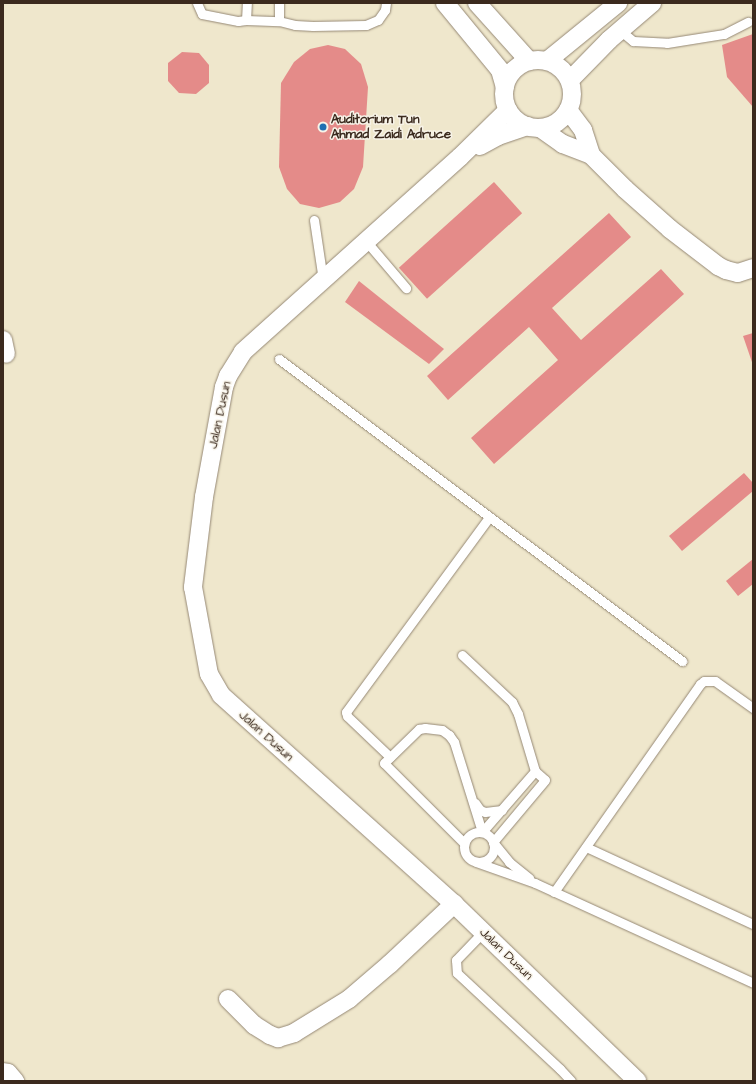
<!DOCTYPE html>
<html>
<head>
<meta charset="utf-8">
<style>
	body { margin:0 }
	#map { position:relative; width:756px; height:1084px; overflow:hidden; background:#efe7cc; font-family:"Architects Daughter",sans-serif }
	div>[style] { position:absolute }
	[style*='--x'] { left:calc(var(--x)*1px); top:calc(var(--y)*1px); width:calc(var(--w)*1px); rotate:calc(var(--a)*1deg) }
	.building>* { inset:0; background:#e48b89; transform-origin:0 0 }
	.roads { filter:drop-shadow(0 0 1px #958875) drop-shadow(0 0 1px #958875) }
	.lane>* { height:9px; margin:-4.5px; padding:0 4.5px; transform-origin:4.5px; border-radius:4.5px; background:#fff }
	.lane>.ring { margin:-4.5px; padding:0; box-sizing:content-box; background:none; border:9px solid #fff; border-radius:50% }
	.street>* { height:18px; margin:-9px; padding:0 9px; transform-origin:9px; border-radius:9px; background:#fff }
	.street>.ring { margin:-9px; padding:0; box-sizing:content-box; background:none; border:18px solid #fff; border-radius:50% }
	.dots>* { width:11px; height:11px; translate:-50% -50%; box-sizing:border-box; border:2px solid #f7f3e8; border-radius:50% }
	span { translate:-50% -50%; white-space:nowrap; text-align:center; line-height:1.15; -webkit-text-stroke:3px #f7f3e8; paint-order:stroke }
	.poi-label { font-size:13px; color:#3b2a1e; font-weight:700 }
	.left { translate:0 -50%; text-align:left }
	.street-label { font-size:13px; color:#3b2a1e }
	.frame { position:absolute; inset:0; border:4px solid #3b2a1e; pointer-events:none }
</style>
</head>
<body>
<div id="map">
	<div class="building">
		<div style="clip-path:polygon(753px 34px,753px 107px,727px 77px,722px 45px)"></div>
		<div style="clip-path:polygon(328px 45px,345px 49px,361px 64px,368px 87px,363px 167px,354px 189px,340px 202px,319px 208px,300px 204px,287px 189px,279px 167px,281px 83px,294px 62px,310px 49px)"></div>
		<div style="clip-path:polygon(182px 52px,199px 53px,209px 65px,209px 83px,196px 94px,179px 93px,168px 81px,168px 63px)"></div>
		<div style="left:494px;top:182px;width:42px;height:128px;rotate:48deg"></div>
		<div style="clip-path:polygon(609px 213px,631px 237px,552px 308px,581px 340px,661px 269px,684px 294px,494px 464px,471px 438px,558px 360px,529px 327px,448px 400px,427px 376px)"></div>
		<div style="clip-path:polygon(359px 281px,444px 349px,429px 364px,345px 302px)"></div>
		<div style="clip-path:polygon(753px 333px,753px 365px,743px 336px)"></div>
		<div style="clip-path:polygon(744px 473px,753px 483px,753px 491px,682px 551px,669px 536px)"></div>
		<div style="clip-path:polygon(753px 559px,753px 584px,738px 596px,726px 581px)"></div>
	</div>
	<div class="roads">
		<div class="lane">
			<div style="--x:197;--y:3;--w:12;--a:66"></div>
			<div style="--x:202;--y:14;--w:37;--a:11"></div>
			<div style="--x:238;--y:21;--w:8;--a:-7"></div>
			<div style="--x:246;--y:20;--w:17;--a:-87"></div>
			<div style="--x:279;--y:3;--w:18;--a:90"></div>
			<div style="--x:279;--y:21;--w:16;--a:14"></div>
			<div style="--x:295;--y:25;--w:18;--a:3"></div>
			<div style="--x:313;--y:26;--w:53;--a:-1.1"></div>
			<div style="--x:366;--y:25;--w:13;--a:-23"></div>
			<div style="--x:378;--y:20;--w:12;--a:-55"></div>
			<div style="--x:385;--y:10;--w:7;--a:-82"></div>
			<div style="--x:246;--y:20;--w:33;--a:2"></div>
			<div style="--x:621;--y:31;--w:16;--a:40"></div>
			<div style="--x:633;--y:41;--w:34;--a:3"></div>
			<div style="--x:667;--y:43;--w:58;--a:-9"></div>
			<div style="--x:724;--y:34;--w:27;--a:-27"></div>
			<div style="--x:314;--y:220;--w:61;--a:81.5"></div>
			<div style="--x:366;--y:241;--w:62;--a:49.6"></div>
			<div style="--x:279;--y:359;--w:504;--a:36.85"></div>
			<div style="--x:462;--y:655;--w:69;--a:43.2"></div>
			<div style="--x:512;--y:702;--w:13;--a:63"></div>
			<div style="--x:518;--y:714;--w:59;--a:73.4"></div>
			<div style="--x:535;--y:771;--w:13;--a:42"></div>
			<div style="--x:545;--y:780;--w:81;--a:130"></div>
			<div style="--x:493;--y:842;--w:26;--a:51"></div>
			<div style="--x:509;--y:862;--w:26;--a:39"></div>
			<div style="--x:390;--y:757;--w:59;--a:-136.4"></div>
			<div style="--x:347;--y:716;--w:4;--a:-104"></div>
			<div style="--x:346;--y:712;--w:242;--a:-53.7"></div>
			<div style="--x:475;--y:803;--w:9;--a:54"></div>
			<div style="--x:480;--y:810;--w:5;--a:22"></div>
			<div style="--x:485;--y:812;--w:17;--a:-7"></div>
			<div class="ring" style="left:464px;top:832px;width:21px;height:21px"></div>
			<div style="--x:482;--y:832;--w:81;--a:-49"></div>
			<div style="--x:464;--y:843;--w:113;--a:-135"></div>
			<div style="--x:384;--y:763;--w:49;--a:-44.2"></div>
			<div style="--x:419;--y:729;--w:6;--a:-9"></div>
			<div style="--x:425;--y:728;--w:17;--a:7"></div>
			<div style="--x:442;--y:730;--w:9;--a:36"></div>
			<div style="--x:449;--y:735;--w:9;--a:54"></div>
			<div style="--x:454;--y:742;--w:94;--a:72.7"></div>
			<div style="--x:586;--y:847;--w:184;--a:24.8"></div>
			<div style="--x:476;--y:862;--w:63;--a:19.6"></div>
			<div style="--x:535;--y:883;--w:240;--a:24.6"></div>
			<div style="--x:554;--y:892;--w:254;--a:-54.9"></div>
			<div style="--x:700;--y:684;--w:5;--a:-37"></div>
			<div style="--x:704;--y:681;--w:11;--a:0"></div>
			<div style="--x:715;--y:681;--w:47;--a:35.4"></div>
			<div style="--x:483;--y:932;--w:39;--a:134"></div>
			<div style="--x:456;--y:960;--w:13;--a:86"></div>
			<div style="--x:457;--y:973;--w:141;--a:43"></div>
			<div style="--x:560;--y:1069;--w:16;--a:47"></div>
		</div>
		<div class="street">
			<div style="--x:445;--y:3;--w:87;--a:50.6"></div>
			<div style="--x:500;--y:70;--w:18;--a:74"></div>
			<div style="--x:477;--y:3;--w:78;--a:48.1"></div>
			<div class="ring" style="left:504px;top:60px;width:50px;height:50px"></div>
			<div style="--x:547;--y:61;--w:92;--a:-39.2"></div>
			<div style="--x:570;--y:80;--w:56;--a:-45.7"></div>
			<div style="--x:609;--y:40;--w:57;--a:-40.7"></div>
			<div style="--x:508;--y:110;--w:67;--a:135.6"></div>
			<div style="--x:460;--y:157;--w:292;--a:138.1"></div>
			<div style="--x:243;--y:352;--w:28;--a:122"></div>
			<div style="--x:228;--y:376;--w:12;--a:110"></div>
			<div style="--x:224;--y:387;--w:112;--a:100.3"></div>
			<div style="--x:204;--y:497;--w:91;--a:97"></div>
			<div style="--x:193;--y:587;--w:88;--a:79.6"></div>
			<div style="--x:209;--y:674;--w:24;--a:60"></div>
			<div style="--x:221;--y:695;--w:313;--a:41.9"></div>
			<div style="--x:454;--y:904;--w:255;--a:44"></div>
			<div style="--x:568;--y:110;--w:25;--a:53"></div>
			<div style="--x:583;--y:130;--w:26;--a:72"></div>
			<div style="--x:540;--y:128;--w:28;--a:35"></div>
			<div style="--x:563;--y:144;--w:30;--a:21"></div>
			<div style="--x:591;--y:155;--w:48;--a:45"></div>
			<div style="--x:625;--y:189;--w:60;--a:41.6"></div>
			<div style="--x:670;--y:229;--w:61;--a:37.6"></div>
			<div style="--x:718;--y:266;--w:9;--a:27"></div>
			<div style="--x:726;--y:270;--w:12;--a:14"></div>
			<div style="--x:738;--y:273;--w:16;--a:-18"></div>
			<div style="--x:480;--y:146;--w:21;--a:-29"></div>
			<div style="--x:498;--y:136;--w:31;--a:-19"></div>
			<div style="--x:3;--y:340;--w:14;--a:78"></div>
			<div style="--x:228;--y:999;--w:37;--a:45"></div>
			<div style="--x:254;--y:1025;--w:19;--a:32"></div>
			<div style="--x:270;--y:1035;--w:9;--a:21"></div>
			<div style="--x:278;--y:1038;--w:17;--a:-17"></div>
			<div style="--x:294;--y:1033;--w:65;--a:-31.7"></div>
			<div style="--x:349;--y:999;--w:54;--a:-40.5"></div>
			<div style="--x:390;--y:964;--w:88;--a:-43.2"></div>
			<div style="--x:3;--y:1072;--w:5;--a:11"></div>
			<div style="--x:8;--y:1073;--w:11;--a:49"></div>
		</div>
	</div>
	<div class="dots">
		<div style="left:323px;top:127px;background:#1f6fb2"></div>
	</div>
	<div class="poi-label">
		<span class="left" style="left:331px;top:127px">Auditorium Tun<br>Ahmad Zaidi Adruce</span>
	</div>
	<div class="street-label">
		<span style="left:220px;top:415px;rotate:-78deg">Jalan Dusun</span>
		<span style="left:266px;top:736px;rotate:42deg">Jalan Dusun</span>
		<span style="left:506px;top:954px;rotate:44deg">Jalan Dusun</span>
	</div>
	<div class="frame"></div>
</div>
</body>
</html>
